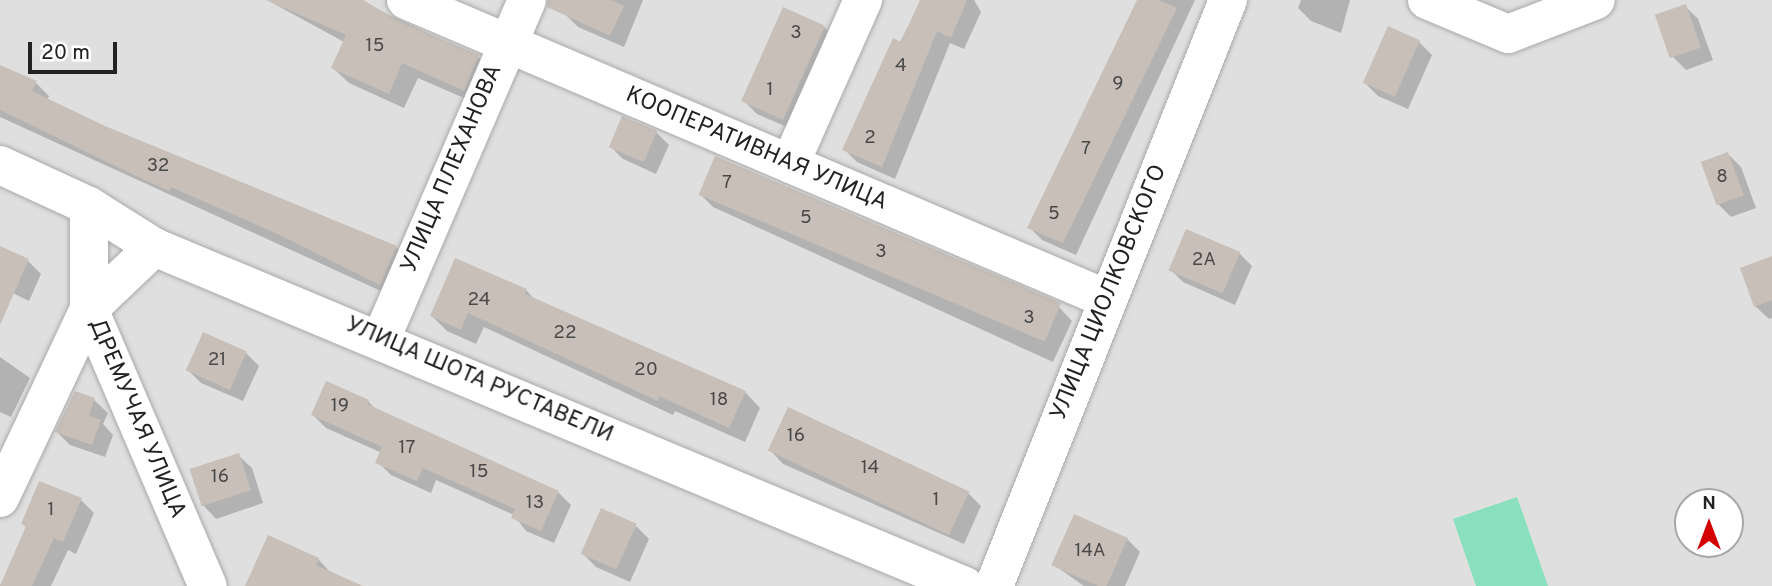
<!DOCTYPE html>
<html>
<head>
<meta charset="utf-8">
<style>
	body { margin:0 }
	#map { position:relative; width:1772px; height:586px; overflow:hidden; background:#f2efe9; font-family:Overpass,sans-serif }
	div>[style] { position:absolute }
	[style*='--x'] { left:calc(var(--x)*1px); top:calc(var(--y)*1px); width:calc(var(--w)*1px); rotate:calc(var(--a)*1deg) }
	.residential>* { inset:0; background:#e0dfdf }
	.pitch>* { inset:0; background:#88e0be }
	.shadow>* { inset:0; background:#0003 }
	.building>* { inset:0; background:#c7bfb8; transform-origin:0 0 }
	.roads { filter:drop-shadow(0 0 2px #a9a9a9) drop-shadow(0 0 2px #a9a9a9) }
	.minor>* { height:38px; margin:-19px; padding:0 19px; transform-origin:19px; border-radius:19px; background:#fff }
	span { translate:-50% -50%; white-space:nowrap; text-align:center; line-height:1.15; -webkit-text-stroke:5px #fff; paint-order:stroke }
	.number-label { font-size:19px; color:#4b4948 }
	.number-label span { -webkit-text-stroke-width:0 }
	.street-label { font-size:23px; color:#222 }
	.north { position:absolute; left:1674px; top:488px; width:70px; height:70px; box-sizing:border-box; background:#fff; border:2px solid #a7a7a7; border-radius:50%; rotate:0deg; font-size:19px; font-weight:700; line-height:28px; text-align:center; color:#222 }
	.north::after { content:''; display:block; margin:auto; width:24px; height:32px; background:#d40000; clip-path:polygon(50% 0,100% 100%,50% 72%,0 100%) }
	.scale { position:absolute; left:28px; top:42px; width:89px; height:32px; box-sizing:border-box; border:4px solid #222; border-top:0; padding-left:9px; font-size:21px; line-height:24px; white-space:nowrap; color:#222; -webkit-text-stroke:5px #fff; paint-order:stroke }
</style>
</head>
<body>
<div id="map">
	<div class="residential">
		<div style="clip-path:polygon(evenodd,0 0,1772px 0,1772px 586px,0 586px,0 0,1688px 502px,1730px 502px,1730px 544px,1688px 544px,1688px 502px)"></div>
	</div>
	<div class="pitch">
		<div style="clip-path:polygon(1517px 497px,1548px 586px,1476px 586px,1453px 519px)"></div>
	</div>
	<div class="shadow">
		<div style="clip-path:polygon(267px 0,362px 2px,478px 57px,494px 72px,480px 105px,418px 78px,404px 108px,349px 83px,333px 68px,344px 42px)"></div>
		<div style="clip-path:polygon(571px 0,643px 0,624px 47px,578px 27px,565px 14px)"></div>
		<div style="clip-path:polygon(922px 0,974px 0,981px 12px,964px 49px,950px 43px,895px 179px,857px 162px,844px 149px)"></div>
		<div style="clip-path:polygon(1139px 0,1195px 0,1076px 255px,1042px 240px,1029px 227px)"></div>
		<div style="clip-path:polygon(1301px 0,1350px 0,1341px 33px,1311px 21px,1298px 8px)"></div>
		<div style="clip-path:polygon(1685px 6px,1698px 19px,1713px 60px,1686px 70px,1673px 57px)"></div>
		<div style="clip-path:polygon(824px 27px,837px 40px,796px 131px,757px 114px,744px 101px)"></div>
		<div style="clip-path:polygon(1389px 28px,1419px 42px,1432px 55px,1408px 109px,1378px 96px,1365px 83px)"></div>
		<div style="clip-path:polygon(0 67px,36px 83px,49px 96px,47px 100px,104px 127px,396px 247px,409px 261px,394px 297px,0 117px)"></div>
		<div style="clip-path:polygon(656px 132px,669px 145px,656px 174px,623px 159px,610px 146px)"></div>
		<div style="clip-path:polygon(1728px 154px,1741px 167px,1756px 208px,1731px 217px,1718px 204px)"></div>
		<div style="clip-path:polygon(700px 194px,1059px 307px,1072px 321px,1053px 362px,713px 207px)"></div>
		<div style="clip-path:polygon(0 249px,28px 261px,41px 274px,29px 301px,0 287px)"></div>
		<div style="clip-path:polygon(1239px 253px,1252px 266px,1235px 305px,1183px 282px,1170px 269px)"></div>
		<div style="clip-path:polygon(1772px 264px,1772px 318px,1769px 319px,1755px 306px)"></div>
		<div style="clip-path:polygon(526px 290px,536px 301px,745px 392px,760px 408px,745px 442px,675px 411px,673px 415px,484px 327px,476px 344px,447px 331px,432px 316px)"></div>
		<div style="clip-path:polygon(246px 353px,259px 366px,243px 401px,201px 383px,188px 370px)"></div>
		<div style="clip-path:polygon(0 357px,30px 378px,11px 417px,0 412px)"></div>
		<div style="clip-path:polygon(94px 400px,108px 413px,103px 424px,113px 435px,105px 457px,70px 445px,57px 432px)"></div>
		<div style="clip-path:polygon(368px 401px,377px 411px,558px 492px,571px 505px,554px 543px,526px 531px,514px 515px,436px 480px,431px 493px,391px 475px,378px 462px,382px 453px,326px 428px,313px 415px)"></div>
		<div style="clip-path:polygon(770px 450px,968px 493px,981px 506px,964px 544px,783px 464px)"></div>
		<div style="clip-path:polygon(238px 455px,252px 468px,263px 503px,216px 519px,203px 505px)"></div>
		<div style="clip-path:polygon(81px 500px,94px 513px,76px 554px,68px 550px,51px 586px,0 586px,27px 528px,23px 524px)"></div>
		<div style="clip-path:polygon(636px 526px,649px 539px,630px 582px,596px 567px,583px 554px)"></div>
		<div style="clip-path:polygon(1127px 539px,1140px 552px,1125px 586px,1084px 586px,1054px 565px)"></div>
		<div style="clip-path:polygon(318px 559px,331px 573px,358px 586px,247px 586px)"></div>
	</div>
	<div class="building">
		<div style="clip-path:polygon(266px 0,363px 0,397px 20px,479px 55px,464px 91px,402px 63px,389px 94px,331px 68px,346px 35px)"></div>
		<div style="clip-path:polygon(548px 0,611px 0,624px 6px,610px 36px,547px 7px)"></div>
		<div style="clip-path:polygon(920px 0,967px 0,951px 38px,937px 31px,882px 167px,842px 150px,893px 38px,901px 42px)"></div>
		<div style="clip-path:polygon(1137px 0,1159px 0,1177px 8px,1063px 243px,1027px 228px)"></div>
		<div style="left:1686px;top:4px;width:46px;height:33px;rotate:71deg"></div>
		<div style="left:783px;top:7px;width:46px;height:103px;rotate:24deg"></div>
		<div style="left:1388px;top:26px;width:35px;height:62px;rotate:24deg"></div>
		<div style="clip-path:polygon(0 65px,37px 81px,32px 91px,105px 126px,397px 246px,380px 285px,282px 236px,171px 187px,169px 191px,132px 174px,0 110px)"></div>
		<div style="left:622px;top:116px;width:38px;height:34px;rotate:23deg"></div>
		<div style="left:1728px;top:152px;width:46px;height:29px;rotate:70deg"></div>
		<div style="left:715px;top:156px;width:376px;height:42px;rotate:23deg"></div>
		<div style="left:1186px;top:229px;width:59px;height:45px;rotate:23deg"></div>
		<div style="clip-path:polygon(0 246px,29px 259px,0 325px)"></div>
		<div style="clip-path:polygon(1772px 256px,1772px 300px,1754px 307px,1740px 268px)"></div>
		<div style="clip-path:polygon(455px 258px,527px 289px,525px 294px,746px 391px,729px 428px,659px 396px,658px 401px,468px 313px,461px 330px,430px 316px)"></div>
		<div style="left:203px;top:332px;width:48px;height:42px;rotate:24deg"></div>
		<div style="clip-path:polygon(326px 381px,369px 400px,367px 404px,559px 491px,541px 531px,511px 518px,515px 509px,423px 468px,417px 481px,375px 463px,382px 447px,311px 415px)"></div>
		<div style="clip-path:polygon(75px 391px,95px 398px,89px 416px,101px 420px,92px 445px,55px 432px)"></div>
		<div style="left:788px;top:407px;width:200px;height:48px;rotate:25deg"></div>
		<div style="left:239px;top:453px;width:39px;height:52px;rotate:72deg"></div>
		<div style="clip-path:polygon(39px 481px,82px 498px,63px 542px,54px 538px,32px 586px,0 586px,26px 526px,21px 524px)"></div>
		<div style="left:601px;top:508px;width:39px;height:50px;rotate:24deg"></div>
		<div style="left:1074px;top:514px;width:59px;height:56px;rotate:24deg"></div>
		<div style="clip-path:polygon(268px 535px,319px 558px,316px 565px,363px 586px,245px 586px)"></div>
	</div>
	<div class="roads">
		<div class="minor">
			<div style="--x:406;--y:0;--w:762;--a:23.1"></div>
			<div style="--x:1427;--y:0;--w:88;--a:22.8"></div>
			<div style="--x:1508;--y:34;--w:94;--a:-21.1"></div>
			<div style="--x:790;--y:164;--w:180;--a:-66"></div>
			<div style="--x:0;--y:165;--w:98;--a:24.7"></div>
			<div style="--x:89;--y:206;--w:77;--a:32.2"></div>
			<div style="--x:154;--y:247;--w:879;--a:22.69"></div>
			<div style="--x:89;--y:206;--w:103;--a:90"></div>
			<div style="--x:89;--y:309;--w:301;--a:66.8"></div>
			<div style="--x:381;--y:339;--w:369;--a:-66.7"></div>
			<div style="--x:0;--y:498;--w:209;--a:-64.8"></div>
			<div style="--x:89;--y:309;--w:90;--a:-43.6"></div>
			<div style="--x:994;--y:586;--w:631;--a:-68.23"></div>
		</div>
	</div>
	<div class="number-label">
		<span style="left:796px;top:34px">3</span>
		<span style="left:375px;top:47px">15</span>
		<span style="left:901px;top:67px">4</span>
		<span style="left:1118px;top:85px">9</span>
		<span style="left:770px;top:91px">1</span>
		<span style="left:870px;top:139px">2</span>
		<span style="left:1086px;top:150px">7</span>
		<span style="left:158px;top:167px">32</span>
		<span style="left:1722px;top:178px">8</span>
		<span style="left:727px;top:184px">7</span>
		<span style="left:1054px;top:215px">5</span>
		<span style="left:806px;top:219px">5</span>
		<span style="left:881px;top:253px">3</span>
		<span style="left:1204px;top:261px">2А</span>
		<span style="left:479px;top:301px">24</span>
		<span style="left:1029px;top:319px">3</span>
		<span style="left:565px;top:334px">22</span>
		<span style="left:217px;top:361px">21</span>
		<span style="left:646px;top:371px">20</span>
		<span style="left:719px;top:401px">18</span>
		<span style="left:340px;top:407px">19</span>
		<span style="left:796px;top:437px">16</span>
		<span style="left:407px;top:449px">17</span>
		<span style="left:870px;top:469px">14</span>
		<span style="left:479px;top:473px">15</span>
		<span style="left:220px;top:478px">16</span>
		<span style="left:936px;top:501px">1</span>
		<span style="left:535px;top:504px">13</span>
		<span style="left:51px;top:511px">1</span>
		<span style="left:1090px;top:552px">14А</span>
	</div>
	<div class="street-label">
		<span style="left:756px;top:150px;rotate:23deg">КООПЕРАТИВНАЯ УЛИЦА</span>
		<span style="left:453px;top:169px;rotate:-67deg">УЛИЦА ПЛЕХАНОВА</span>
		<span style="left:1110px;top:293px;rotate:-68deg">УЛИЦА ЦИОЛКОВСКОГО</span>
		<span style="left:479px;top:381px;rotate:23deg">УЛИЦА ШОТА РУСТАВЕЛИ</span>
		<span style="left:136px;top:419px;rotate:67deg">ДРЕМУЧАЯ УЛИЦА</span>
	</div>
	<div class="north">N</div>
	<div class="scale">20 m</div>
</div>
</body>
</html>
